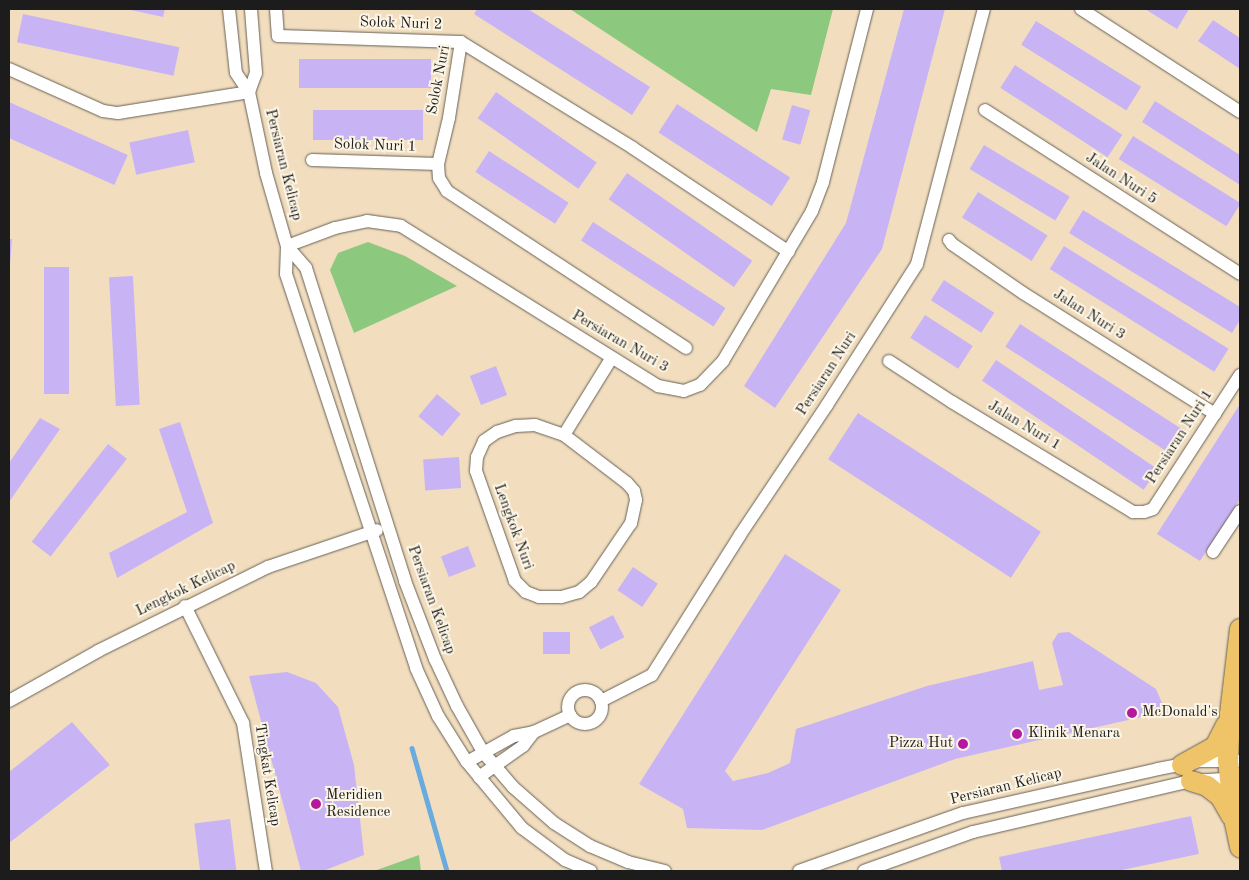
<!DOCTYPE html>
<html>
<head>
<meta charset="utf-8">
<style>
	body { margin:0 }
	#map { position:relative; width:1249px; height:880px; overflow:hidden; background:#f2debf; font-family:"Old Standard TT",serif }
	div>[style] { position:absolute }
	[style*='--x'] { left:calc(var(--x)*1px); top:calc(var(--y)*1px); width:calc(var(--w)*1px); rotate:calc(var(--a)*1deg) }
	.green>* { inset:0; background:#8cc87d }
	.stream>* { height:4.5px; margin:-2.25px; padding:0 2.25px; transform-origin:2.25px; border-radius:2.25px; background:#6aabde }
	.building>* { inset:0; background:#c8b4f5; transform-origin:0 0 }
	.roads { filter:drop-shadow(0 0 1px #676055) drop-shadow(0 0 1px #676055) }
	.minor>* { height:12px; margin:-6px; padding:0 6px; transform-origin:6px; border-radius:6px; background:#fff }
	.minor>.ring { margin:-6px; padding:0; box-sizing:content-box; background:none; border:12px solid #fff; border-radius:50% }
	.primary>* { height:20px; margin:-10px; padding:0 10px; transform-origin:10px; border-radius:10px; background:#efc469 }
	.dots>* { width:14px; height:14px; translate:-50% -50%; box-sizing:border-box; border:2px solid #fcf5e5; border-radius:50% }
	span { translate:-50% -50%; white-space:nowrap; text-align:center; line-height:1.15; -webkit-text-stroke:4px #fcf5e5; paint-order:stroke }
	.street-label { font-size:15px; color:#1c1c1c }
	.poi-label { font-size:15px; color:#1c1c1c }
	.left { translate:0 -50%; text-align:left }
	.right { translate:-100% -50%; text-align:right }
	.frame { position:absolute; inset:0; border:10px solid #1c1c1c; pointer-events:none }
</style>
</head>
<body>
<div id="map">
	<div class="green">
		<div style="clip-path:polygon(570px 9px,833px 9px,811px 95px,771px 89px,757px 132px)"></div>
		<div style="clip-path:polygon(368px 242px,405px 256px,457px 286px,354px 333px,330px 270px,338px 253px)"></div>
		<div style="clip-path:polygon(419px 855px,421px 871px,374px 871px)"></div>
	</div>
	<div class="stream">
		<div style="--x:412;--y:748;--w:128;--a:74.1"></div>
	</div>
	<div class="building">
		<div style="clip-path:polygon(126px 9px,165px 9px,163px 17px)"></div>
		<div style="clip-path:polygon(477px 9px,528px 9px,650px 87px,632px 115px,474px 14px)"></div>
		<div style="clip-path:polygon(904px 9px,945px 9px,882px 249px,775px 408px,744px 386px,846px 223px)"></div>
		<div style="clip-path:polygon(1145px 9px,1189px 9px,1177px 29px)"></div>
		<div style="left:23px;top:14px;width:160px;height:29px;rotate:12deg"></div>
		<div style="clip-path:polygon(1213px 20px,1240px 38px,1240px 69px,1198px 41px)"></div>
		<div style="left:1036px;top:21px;width:124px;height:28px;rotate:32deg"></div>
		<div style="left:299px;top:59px;width:132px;height:29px"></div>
		<div style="left:1015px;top:65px;width:128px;height:27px;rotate:33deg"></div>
		<div style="left:496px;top:92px;width:123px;height:32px;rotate:35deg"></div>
		<div style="clip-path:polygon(1155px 101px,1240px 155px,1240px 185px,1142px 122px)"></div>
		<div style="left:9px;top:102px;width:130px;height:33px;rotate:24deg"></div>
		<div style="left:677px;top:104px;width:135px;height:34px;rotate:33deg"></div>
		<div style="left:792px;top:105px;width:19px;height:36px;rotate:16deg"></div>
		<div style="left:313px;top:110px;width:110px;height:30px"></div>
		<div style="left:188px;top:130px;width:33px;height:60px;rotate:78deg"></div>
		<div style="left:1133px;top:136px;width:127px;height:27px;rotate:32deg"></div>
		<div style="left:984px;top:145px;width:100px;height:28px;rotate:31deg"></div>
		<div style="left:489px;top:151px;width:95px;height:25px;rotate:33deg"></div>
		<div style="left:627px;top:173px;width:153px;height:32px;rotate:35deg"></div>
		<div style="left:978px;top:192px;width:82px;height:30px;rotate:32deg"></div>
		<div style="clip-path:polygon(1083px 210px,1240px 307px,1240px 320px,1232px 333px,1069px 233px)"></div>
		<div style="left:593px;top:222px;width:158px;height:22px;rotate:33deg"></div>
		<div style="clip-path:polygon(9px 239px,12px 239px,10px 265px,9px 265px)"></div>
		<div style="left:1064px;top:246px;width:194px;height:27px;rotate:32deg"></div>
		<div style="left:44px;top:267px;width:25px;height:127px"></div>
		<div style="left:133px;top:276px;width:129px;height:24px;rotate:87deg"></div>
		<div style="left:944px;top:280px;width:60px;height:24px;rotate:33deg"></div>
		<div style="left:925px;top:315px;width:57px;height:27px;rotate:33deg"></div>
		<div style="left:1020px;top:324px;width:201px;height:27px;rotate:33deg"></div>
		<div style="left:996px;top:360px;width:195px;height:25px;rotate:34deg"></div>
		<div style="left:496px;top:366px;width:31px;height:28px;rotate:69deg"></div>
		<div style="left:437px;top:394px;width:31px;height:29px;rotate:40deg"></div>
		<div style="clip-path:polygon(1240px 404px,1240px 499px,1200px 561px,1157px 534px)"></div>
		<div style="left:858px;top:413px;width:218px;height:55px;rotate:33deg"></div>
		<div style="clip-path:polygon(40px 418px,60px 429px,9px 502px,9px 463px)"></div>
		<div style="clip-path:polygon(180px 422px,213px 523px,117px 578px,109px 553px,187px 512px,159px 429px)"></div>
		<div style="left:108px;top:444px;width:24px;height:124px;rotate:38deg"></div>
		<div style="left:459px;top:457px;width:31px;height:36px;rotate:86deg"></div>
		<div style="left:468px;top:546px;width:22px;height:29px;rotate:69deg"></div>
		<div style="clip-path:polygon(785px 554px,841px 590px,725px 771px,733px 781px,768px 773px,790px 763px,796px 729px,927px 686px,1033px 661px,1039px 690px,1063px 685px,1052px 643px,1058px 633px,1069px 632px,1156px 689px,1163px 705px,1155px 714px,955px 759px,762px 830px,687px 828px,683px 809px,639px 784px)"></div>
		<div style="left:633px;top:567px;width:30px;height:28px;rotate:34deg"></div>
		<div style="left:613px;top:615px;width:25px;height:27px;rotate:63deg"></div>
		<div style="left:570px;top:632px;width:22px;height:27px;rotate:90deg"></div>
		<div style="clip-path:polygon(287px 672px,316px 683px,338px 707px,354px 765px,364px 855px,323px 871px,301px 871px,249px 676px)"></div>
		<div style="clip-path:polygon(72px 722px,110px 765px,9px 843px,9px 772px)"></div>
		<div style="clip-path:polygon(1191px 816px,1199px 854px,1117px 871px,1002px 871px,999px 857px)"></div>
		<div style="left:230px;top:819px;width:52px;height:36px;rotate:83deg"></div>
	</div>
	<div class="roads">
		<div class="minor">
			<div style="--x:229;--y:9;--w:64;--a:83.8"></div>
			<div style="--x:236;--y:73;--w:23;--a:56"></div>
			<div style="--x:249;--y:92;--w:83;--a:78.1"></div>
			<div style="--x:266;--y:173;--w:76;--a:74"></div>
			<div style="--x:287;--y:246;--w:28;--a:92"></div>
			<div style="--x:286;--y:274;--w:415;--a:71.7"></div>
			<div style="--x:416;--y:668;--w:53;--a:65.4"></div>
			<div style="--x:438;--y:716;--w:54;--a:57.8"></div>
			<div style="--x:467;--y:762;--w:86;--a:50.2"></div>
			<div style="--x:522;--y:828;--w:54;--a:36.7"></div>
			<div style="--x:565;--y:860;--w:28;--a:23"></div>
			<div style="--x:276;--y:9;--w:27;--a:86"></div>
			<div style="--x:278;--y:36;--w:183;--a:1.9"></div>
			<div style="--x:461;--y:42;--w:202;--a:31.6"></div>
			<div style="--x:633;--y:148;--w:187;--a:33.7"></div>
			<div style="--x:1081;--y:9;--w:189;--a:32.9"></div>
			<div style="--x:461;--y:42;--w:77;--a:99"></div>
			<div style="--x:449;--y:118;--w:47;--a:103.4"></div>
			<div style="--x:438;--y:164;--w:14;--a:86"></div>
			<div style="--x:439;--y:178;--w:15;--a:58"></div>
			<div style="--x:447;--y:191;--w:286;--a:33.3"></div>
			<div style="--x:9;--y:69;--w:103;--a:24.1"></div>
			<div style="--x:103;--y:111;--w:15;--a:8"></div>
			<div style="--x:118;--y:113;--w:133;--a:-9.1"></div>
			<div style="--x:249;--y:92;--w:20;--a:-70"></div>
			<div style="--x:256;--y:73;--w:64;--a:-94.5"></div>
			<div style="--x:985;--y:110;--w:303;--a:32.7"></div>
			<div style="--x:312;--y:160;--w:126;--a:1.8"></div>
			<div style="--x:949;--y:240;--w:5;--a:53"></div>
			<div style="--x:952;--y:244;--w:86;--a:34.6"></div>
			<div style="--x:1023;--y:293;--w:227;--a:32.2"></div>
			<div style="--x:287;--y:246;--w:51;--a:-20.6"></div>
			<div style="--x:335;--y:228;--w:33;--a:-12"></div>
			<div style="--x:367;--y:221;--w:34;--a:8"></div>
			<div style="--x:401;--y:226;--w:303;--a:31.9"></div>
			<div style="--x:658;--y:386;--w:26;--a:11"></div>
			<div style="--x:684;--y:391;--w:17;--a:-21"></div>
			<div style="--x:700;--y:385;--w:33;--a:-46"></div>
			<div style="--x:723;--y:361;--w:174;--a:-59.3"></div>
			<div style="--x:812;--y:211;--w:31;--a:-69"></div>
			<div style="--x:823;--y:182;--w:179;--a:-75.7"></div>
			<div style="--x:287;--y:246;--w:29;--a:49"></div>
			<div style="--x:306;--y:268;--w:328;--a:72.4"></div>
			<div style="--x:405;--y:581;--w:84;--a:69"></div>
			<div style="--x:435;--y:659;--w:52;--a:64.9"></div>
			<div style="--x:457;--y:706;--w:53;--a:60.5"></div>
			<div style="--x:483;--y:752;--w:46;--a:49.4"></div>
			<div style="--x:513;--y:787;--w:55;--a:41.3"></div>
			<div style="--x:554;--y:823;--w:43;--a:32.6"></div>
			<div style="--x:590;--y:846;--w:41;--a:22.8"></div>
			<div style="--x:628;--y:862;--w:38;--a:14"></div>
			<div style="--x:889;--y:361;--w:75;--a:33.1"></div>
			<div style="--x:952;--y:402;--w:212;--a:31.3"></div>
			<div style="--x:1133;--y:512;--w:11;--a:0"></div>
			<div style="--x:1144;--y:512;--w:9;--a:-18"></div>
			<div style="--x:1153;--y:509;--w:160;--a:-57"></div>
			<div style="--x:535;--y:425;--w:31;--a:19"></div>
			<div style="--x:564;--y:435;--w:79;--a:37.3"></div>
			<div style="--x:627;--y:483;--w:11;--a:49"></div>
			<div style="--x:634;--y:491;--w:9;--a:77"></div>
			<div style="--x:636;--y:500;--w:24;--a:102"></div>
			<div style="--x:631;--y:523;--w:71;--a:124.1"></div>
			<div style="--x:591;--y:582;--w:16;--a:140"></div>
			<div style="--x:579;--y:592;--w:19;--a:164"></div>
			<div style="--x:561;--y:597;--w:22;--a:180"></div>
			<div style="--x:539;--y:597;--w:14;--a:-159"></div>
			<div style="--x:526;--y:592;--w:16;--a:-135"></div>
			<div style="--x:515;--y:581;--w:117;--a:-109.5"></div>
			<div style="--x:476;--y:471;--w:14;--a:-86"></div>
			<div style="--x:477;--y:457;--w:17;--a:-66"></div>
			<div style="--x:484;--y:441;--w:16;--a:-35"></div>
			<div style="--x:497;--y:432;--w:20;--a:-18"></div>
			<div style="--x:516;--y:426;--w:19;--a:-3"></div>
			<div style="--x:564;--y:435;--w:89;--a:-58.3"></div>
			<div style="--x:1213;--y:552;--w:49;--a:-56.6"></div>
			<div style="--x:185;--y:606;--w:131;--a:63.6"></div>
			<div style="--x:243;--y:723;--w:150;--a:81.2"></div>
			<div class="ring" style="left:568px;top:690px;width:22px;height:22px"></div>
			<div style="--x:9;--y:701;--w:102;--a:-29.3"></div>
			<div style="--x:98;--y:651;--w:190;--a:-26.3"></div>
			<div style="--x:268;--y:567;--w:115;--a:-18.7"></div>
			<div style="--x:601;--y:701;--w:57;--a:-27"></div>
			<div style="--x:652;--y:675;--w:165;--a:-57.8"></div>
			<div style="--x:740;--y:535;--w:156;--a:-56.2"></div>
			<div style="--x:827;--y:405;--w:167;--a:-57.4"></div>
			<div style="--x:917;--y:264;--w:264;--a:-75.3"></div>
			<div style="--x:467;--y:762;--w:54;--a:-29"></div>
			<div style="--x:514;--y:736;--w:20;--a:-11"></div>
			<div style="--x:534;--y:732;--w:40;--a:-25"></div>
			<div style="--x:479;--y:777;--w:54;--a:-35.2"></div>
			<div style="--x:523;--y:746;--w:18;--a:-52"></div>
			<div style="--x:799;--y:871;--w:174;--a:-19.5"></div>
			<div style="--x:963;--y:813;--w:200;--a:-12.7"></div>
			<div style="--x:1158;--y:769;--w:43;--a:-10.8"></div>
			<div style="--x:1200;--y:761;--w:40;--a:0"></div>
			<div style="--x:864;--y:871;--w:116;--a:-19.7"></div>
			<div style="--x:973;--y:832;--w:224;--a:-13.2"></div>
			<div style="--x:1191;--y:781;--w:49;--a:-3.5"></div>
		</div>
		<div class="primary">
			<div style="--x:1240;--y:629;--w:86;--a:96.7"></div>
			<div style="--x:1230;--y:714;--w:47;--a:92.4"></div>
			<div style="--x:1228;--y:761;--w:62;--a:83.6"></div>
			<div style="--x:1235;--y:823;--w:25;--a:78"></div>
			<div style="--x:1182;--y:765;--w:38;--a:-29"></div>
			<div style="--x:1215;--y:747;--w:25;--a:-63"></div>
			<div style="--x:1191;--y:781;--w:17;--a:17"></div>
			<div style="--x:1207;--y:786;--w:16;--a:38"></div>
			<div style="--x:1220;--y:796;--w:24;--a:60"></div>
		</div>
	</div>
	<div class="dots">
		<div style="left:1132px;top:713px;background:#b5179e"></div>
		<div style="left:1017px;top:734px;background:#b5179e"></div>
		<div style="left:963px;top:744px;background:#b5179e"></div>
		<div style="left:316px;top:804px;background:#b5179e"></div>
	</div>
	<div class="street-label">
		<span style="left:401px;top:24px;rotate:2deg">Solok Nuri 2</span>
		<span style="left:439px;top:80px;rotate:-79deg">Solok Nuri</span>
		<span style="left:375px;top:146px;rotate:2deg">Solok Nuri 1</span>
		<span style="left:283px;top:165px;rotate:76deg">Persiaran Kelicap</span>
		<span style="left:1121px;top:179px;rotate:33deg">Jalan Nuri 5</span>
		<span style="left:1089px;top:315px;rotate:32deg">Jalan Nuri 3</span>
		<span style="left:620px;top:342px;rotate:30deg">Persiaran Nuri 3</span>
		<span style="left:827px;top:374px;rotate:-57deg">Persiaran Nuri</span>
		<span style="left:1024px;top:426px;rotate:31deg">Jalan Nuri 1</span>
		<span style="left:1180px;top:437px;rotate:-57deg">Persiaran Nuri 1</span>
		<span style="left:513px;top:527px;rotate:70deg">Lengkok Nuri</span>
		<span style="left:186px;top:589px;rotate:-26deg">Lengkok Kelicap</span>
		<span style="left:431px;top:600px;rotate:70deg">Persiaran Kelicap</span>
		<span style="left:267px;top:775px;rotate:81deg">Tingkat Kelicap</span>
		<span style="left:1006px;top:787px;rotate:-14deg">Persiaran Kelicap</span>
	</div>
	<div class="poi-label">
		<span class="left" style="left:1142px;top:713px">McDonald's</span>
		<span class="left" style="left:1028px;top:734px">Klinik Menara</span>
		<span class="right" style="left:953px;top:744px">Pizza Hut</span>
		<span class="left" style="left:326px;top:804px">Meridien<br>Residence</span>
	</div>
	<div class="frame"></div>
</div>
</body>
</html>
